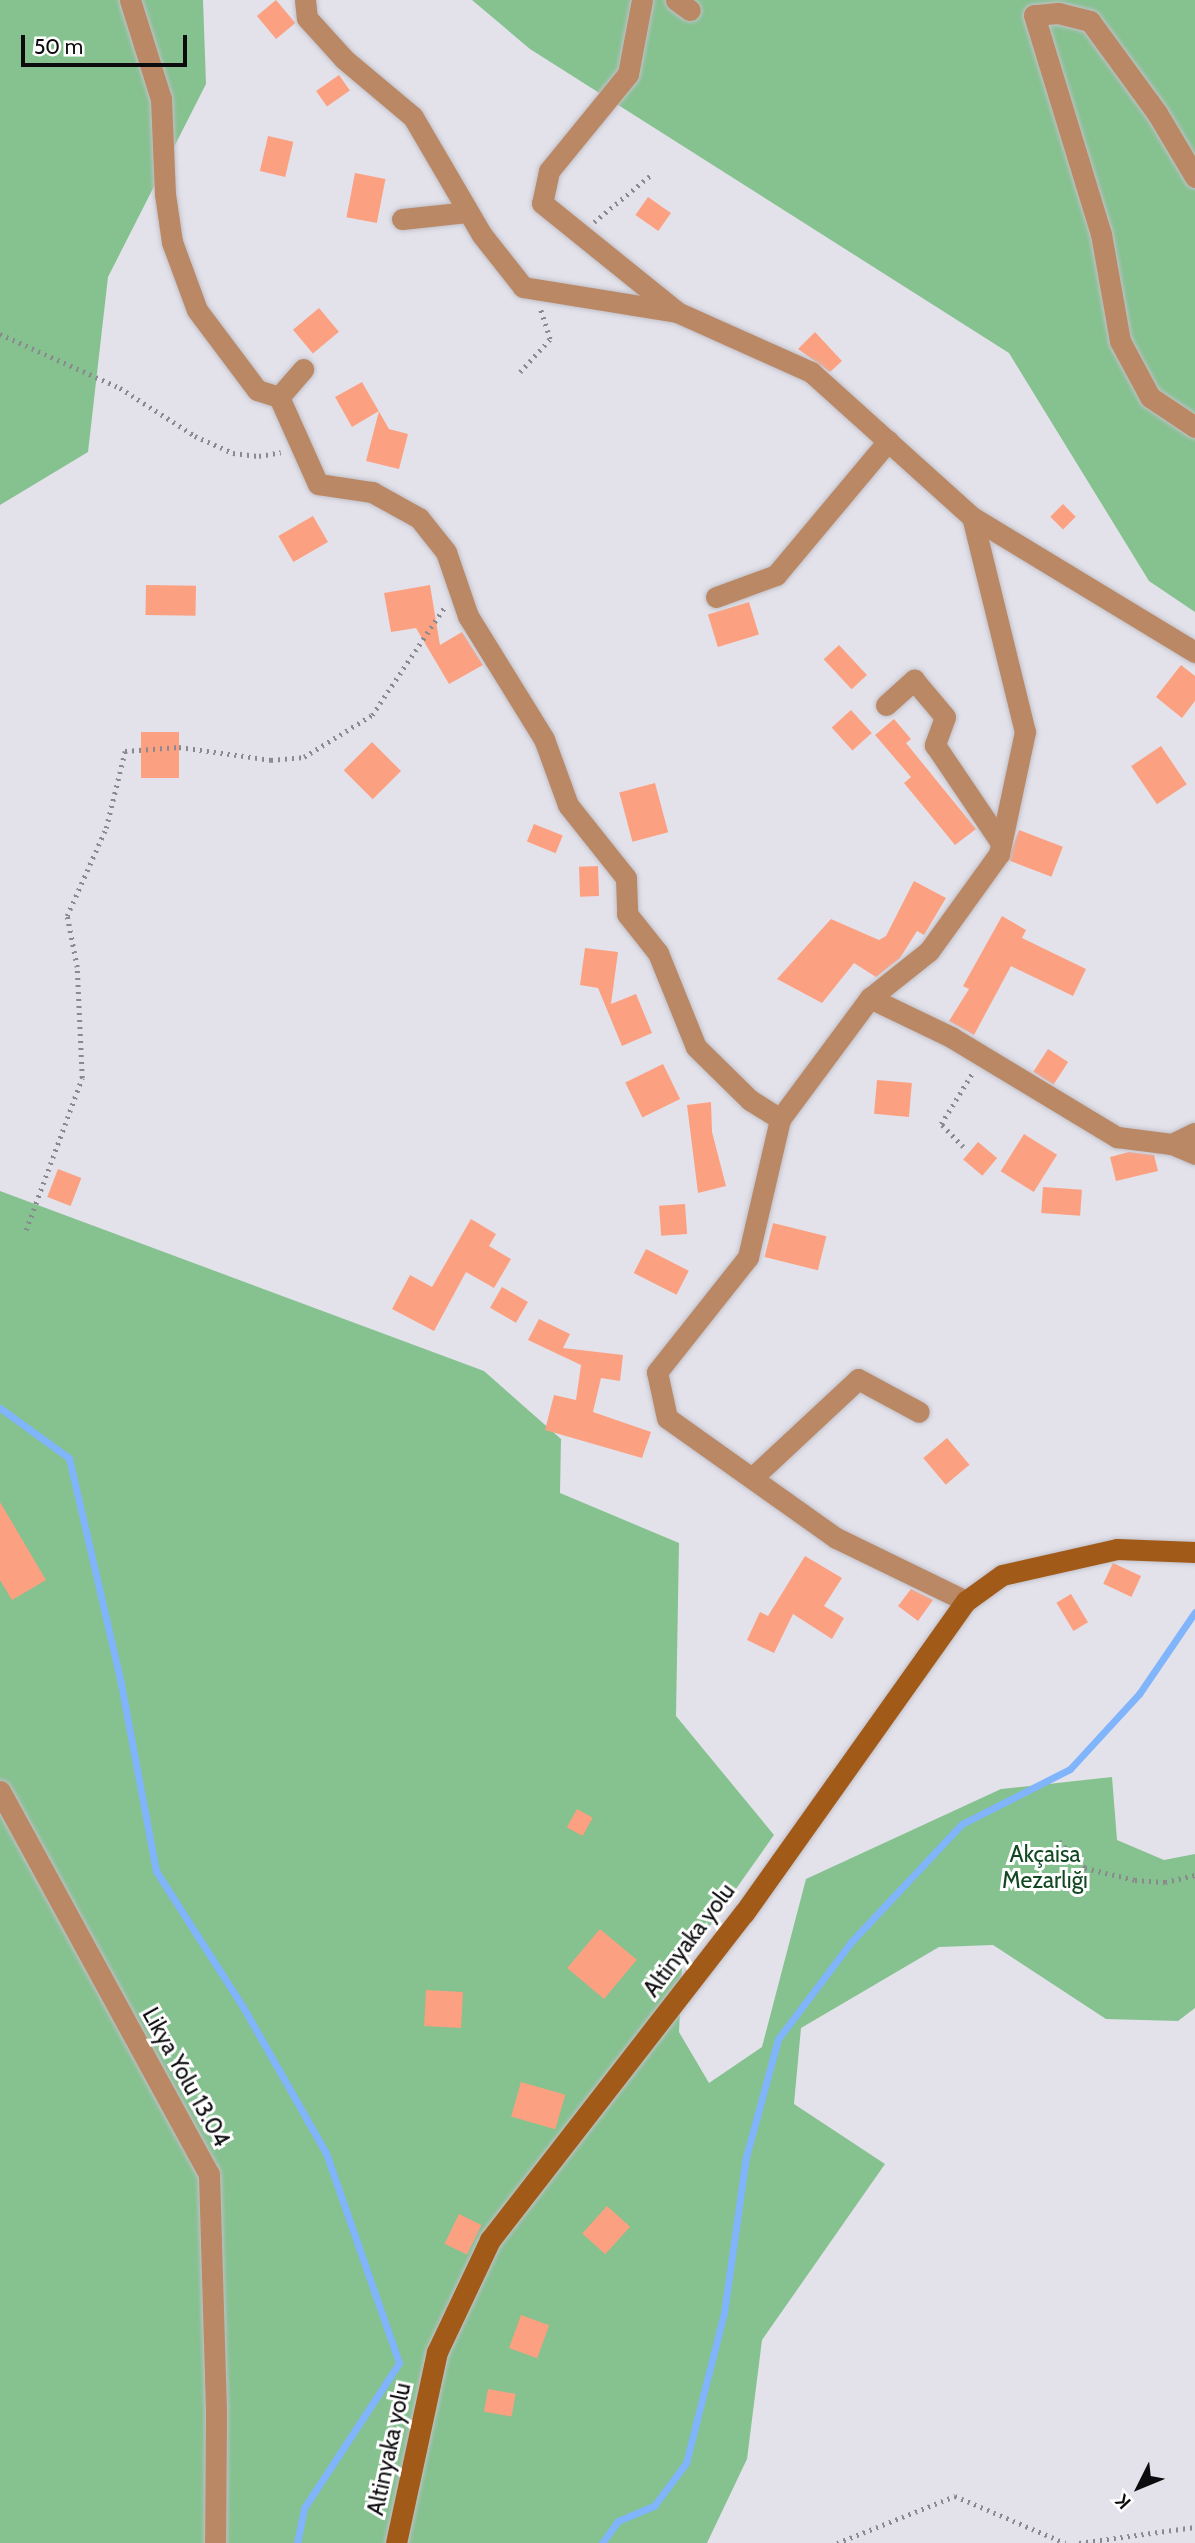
<!DOCTYPE html>
<html>
<head>
<meta charset="utf-8">
<style>
	body { margin:0 }
	#map { position:relative; width:1195px; height:2543px; overflow:hidden; background:#e3e2eb; font-family:Cabin,sans-serif }
	div>[style] { position:absolute }
	[style*='--x'] { left:calc(var(--x)*1px); top:calc(var(--y)*1px); width:calc(var(--w)*1px); rotate:calc(var(--a)*1deg) }
	.green>* { inset:0; background:#86c190 }
	.stream>* { height:7px; margin:-3.5px; padding:0 3.5px; transform-origin:3.5px; border-radius:3.5px; background:#80b4fb }
	.building>* { inset:0; background:#fba181; transform-origin:0 0 }
	.path>* { height:4.5px; margin-top:-2.25px; transform-origin:0; background:repeating-linear-gradient(90deg,#89898f 0 2px,transparent 0 7px) }
	.roads { filter:drop-shadow(0 0 2px #c1c0c8) drop-shadow(0 0 2px #c1c0c8) }
	.street>* { height:21px; margin:-10.5px; padding:0 10.5px; transform-origin:10.5px; border-radius:10.5px; background:#ba8864 }
	.secondary>* { height:21px; margin:-10.5px; padding:0 10.5px; transform-origin:10.5px; border-radius:10.5px; background:#a25a19 }
	span { translate:-50% -50%; white-space:nowrap; text-align:center; line-height:1.15; -webkit-text-stroke:6px #fff; paint-order:stroke }
	.park-label { font-size:23px; color:#114821 }
	.street-label { font-size:23px; color:#0c0c0f }
	.north { position:absolute; left:1104px; top:2452px; width:70px; height:70px; -webkit-text-stroke:5px #fff; paint-order:stroke; rotate:227deg; font-size:19px; font-weight:700; line-height:28px; text-align:center; color:#0c0c0f }
	.north::after { content:''; display:block; margin:auto; width:24px; height:32px; background:#0c0c0f; clip-path:polygon(50% 0,100% 100%,50% 72%,0 100%) }
	.scale { position:absolute; left:21px; top:35px; width:166px; height:32px; box-sizing:border-box; border:4px solid #0c0c0f; border-top:0; padding-left:9px; font-size:21px; line-height:24px; white-space:nowrap; color:#0c0c0f; -webkit-text-stroke:5px #fff; paint-order:stroke }
</style>
</head>
<body>
<div id="map">
	<div class="green">
		<div style="clip-path:polygon(0 0,203px 0,206px 84px,108px 277px,88px 452px,0 505px)"></div>
		<div style="clip-path:polygon(472px 0,1195px 0,1195px 612px,1149px 581px,1009px 353px,530px 49px)"></div>
		<div style="clip-path:polygon(0 1191px,484px 1371px,561px 1439px,560px 1493px,679px 1543px,676px 1716px,774px 1835px,682px 1965px,679px 2032px,709px 2083px,762px 2047px,806px 1879px,1001px 1789px,1112px 1777px,1117px 1840px,1164px 1860px,1195px 1854px,1195px 2008px,1178px 2021px,1106px 2019px,993px 1945px,939px 1947px,801px 2028px,794px 2104px,885px 2164px,762px 2340px,747px 2459px,707px 2543px,0 2543px)"></div>
	</div>
	<div class="stream">
		<div style="--x:0;--y:1408;--w:85;--a:35.9"></div>
		<div style="--x:69;--y:1458;--w:232;--a:77"></div>
		<div style="--x:121;--y:1684;--w:190;--a:79.4"></div>
		<div style="--x:156;--y:1871;--w:161;--a:57.4"></div>
		<div style="--x:243;--y:2007;--w:168;--a:60.4"></div>
		<div style="--x:326;--y:2153;--w:222;--a:70.8"></div>
		<div style="--x:399;--y:2363;--w:173;--a:123.2"></div>
		<div style="--x:304;--y:2508;--w:36;--a:101"></div>
		<div style="--x:602;--y:2543;--w:27;--a:-54"></div>
		<div style="--x:618;--y:2521;--w:39;--a:-23"></div>
		<div style="--x:654;--y:2506;--w:54;--a:-53.3"></div>
		<div style="--x:686;--y:2463;--w:155;--a:-75.8"></div>
		<div style="--x:724;--y:2313;--w:158;--a:-82"></div>
		<div style="--x:746;--y:2157;--w:122;--a:-74.8"></div>
		<div style="--x:778;--y:2039;--w:121;--a:-53"></div>
		<div style="--x:851;--y:1942;--w:162;--a:-46.8"></div>
		<div style="--x:962;--y:1824;--w:121;--a:-27"></div>
		<div style="--x:1070;--y:1769;--w:102;--a:-47.4"></div>
		<div style="--x:1139;--y:1694;--w:99;--a:-55.7"></div>
	</div>
	<div class="building">
		<div style="left:276px;top:0;width:30px;height:25px;rotate:50deg"></div>
		<div style="left:339px;top:75px;width:19px;height:28px;rotate:55deg"></div>
		<div style="left:268px;top:136px;width:26px;height:36px;rotate:13deg"></div>
		<div style="left:355px;top:173px;width:31px;height:45px;rotate:11deg"></div>
		<div style="left:648px;top:197px;width:28px;height:22px;rotate:35deg"></div>
		<div style="left:319px;top:308px;width:31px;height:34px;rotate:50deg"></div>
		<div style="clip-path:polygon(815px 332px,842px 361px,830px 372px,798px 349px)"></div>
		<div style="clip-path:polygon(362px 382px,389px 429px,408px 434px,399px 469px,366px 461px,379px 411px,352px 427px,335px 397px)"></div>
		<div style="left:1063px;top:504px;width:18px;height:18px;rotate:45deg"></div>
		<div style="left:313px;top:516px;width:30px;height:40px;rotate:60deg"></div>
		<div style="left:146px;top:585px;width:50px;height:30px;rotate:1deg"></div>
		<div style="clip-path:polygon(430px 585px,440px 645px,462px 632px,483px 665px,449px 684px,416px 628px,391px 632px,384px 593px)"></div>
		<div style="left:749px;top:602px;width:34px;height:43px;rotate:73deg"></div>
		<div style="left:839px;top:645px;width:41px;height:21px;rotate:47deg"></div>
		<div style="clip-path:polygon(1181px 665px,1195px 676px,1195px 701px,1182px 718px,1156px 697px)"></div>
		<div style="left:851px;top:710px;width:31px;height:26px;rotate:48deg"></div>
		<div style="clip-path:polygon(894px 719px,911px 739px,906px 743px,976px 829px,955px 845px,904px 783px,911px 777px,875px 735px)"></div>
		<div style="left:141px;top:732px;width:38px;height:46px"></div>
		<div style="left:372px;top:742px;width:41px;height:40px;rotate:45deg"></div>
		<div style="left:1161px;top:746px;width:46px;height:36px;rotate:56deg"></div>
		<div style="left:655px;top:783px;width:51px;height:37px;rotate:75deg"></div>
		<div style="left:534px;top:824px;width:31px;height:19px;rotate:22deg"></div>
		<div style="left:1019px;top:830px;width:47px;height:32px;rotate:21deg"></div>
		<div style="left:598px;top:866px;width:30px;height:19px;rotate:88deg"></div>
		<div style="clip-path:polygon(914px 881px,946px 898px,924px 935px,917px 931px,900px 958px,876px 977px,854px 963px,822px 1003px,777px 979px,831px 919px,879px 940px,886px 936px)"></div>
		<div style="clip-path:polygon(1002px 916px,1026px 930px,1022px 938px,1086px 969px,1073px 996px,1011px 966px,974px 1035px,949px 1021px,969px 989px,963px 986px)"></div>
		<div style="clip-path:polygon(585px 948px,618px 952px,611px 1004px,636px 994px,652px 1033px,622px 1046px,598px 988px,580px 985px)"></div>
		<div style="left:1048px;top:1049px;width:24px;height:27px;rotate:33deg"></div>
		<div style="left:663px;top:1064px;width:39px;height:42px;rotate:64deg"></div>
		<div style="left:877px;top:1080px;width:35px;height:34px;rotate:5deg"></div>
		<div style="clip-path:polygon(711px 1102px,712px 1132px,726px 1186px,698px 1193px,687px 1105px)"></div>
		<div style="left:1024px;top:1134px;width:39px;height:44px;rotate:32deg"></div>
		<div style="left:978px;top:1142px;width:25px;height:23px;rotate:40deg"></div>
		<div style="clip-path:polygon(1129px 1152px,1154px 1155px,1158px 1171px,1116px 1181px,1110px 1157px)"></div>
		<div style="left:58px;top:1169px;width:25px;height:30px;rotate:21deg"></div>
		<div style="left:1043px;top:1187px;width:39px;height:26px;rotate:4deg"></div>
		<div style="left:685px;top:1204px;width:30px;height:26px;rotate:86deg"></div>
		<div style="clip-path:polygon(471px 1219px,496px 1234px,489px 1246px,511px 1259px,494px 1288px,466px 1272px,434px 1331px,392px 1309px,410px 1275px,432px 1287px)"></div>
		<div style="left:773px;top:1223px;width:55px;height:35px;rotate:14deg"></div>
		<div style="left:646px;top:1249px;width:48px;height:27px;rotate:27deg"></div>
		<div style="left:502px;top:1287px;width:30px;height:24px;rotate:30deg"></div>
		<div style="clip-path:polygon(539px 1319px,570px 1334px,563px 1348px,623px 1355px,620px 1381px,601px 1378px,593px 1412px,651px 1432px,642px 1458px,545px 1430px,554px 1395px,576px 1400px,581px 1365px,528px 1340px)"></div>
		<div style="left:947px;top:1438px;width:35px;height:31px;rotate:50deg"></div>
		<div style="clip-path:polygon(0 1502px,46px 1580px,12px 1600px,0 1580px)"></div>
		<div style="clip-path:polygon(805px 1556px,842px 1578px,824px 1606px,844px 1618px,832px 1639px,793px 1614px,774px 1653px,747px 1640px,760px 1612px,768px 1616px)"></div>
		<div style="left:1113px;top:1563px;width:31px;height:23px;rotate:25deg"></div>
		<div style="clip-path:polygon(911px 1589px,933px 1600px,918px 1621px,898px 1606px)"></div>
		<div style="left:1071px;top:1594px;width:33px;height:17px;rotate:59deg"></div>
		<div style="left:577px;top:1809px;width:18px;height:21px;rotate:29deg"></div>
		<div style="left:600px;top:1929px;width:48px;height:51px;rotate:40deg"></div>
		<div style="left:426px;top:1990px;width:37px;height:36px;rotate:3deg"></div>
		<div style="left:521px;top:2082px;width:46px;height:36px;rotate:16deg"></div>
		<div style="left:607px;top:2206px;width:31px;height:37px;rotate:42deg"></div>
		<div style="left:459px;top:2214px;width:25px;height:33px;rotate:26deg"></div>
		<div style="left:521px;top:2315px;width:30px;height:35px;rotate:20deg"></div>
		<div style="left:488px;top:2389px;width:28px;height:23px;rotate:10deg"></div>
	</div>
	<div class="path">
		<div style="--x:594;--y:222;--w:75;--a:-39.6"></div>
		<div style="--x:0;--y:334;--w:132;--a:24.2"></div>
		<div style="--x:120;--y:388;--w:89;--a:32.6"></div>
		<div style="--x:195;--y:436;--w:42;--a:24.1"></div>
		<div style="--x:233;--y:453;--w:26;--a:7"></div>
		<div style="--x:259;--y:456;--w:22;--a:-10"></div>
		<div style="--x:520;--y:372;--w:45;--a:-47.7"></div>
		<div style="--x:550;--y:339;--w:32;--a:-108"></div>
		<div style="--x:963;--y:1147;--w:32;--a:-134"></div>
		<div style="--x:941;--y:1124;--w:61;--a:-58.4"></div>
		<div style="--x:26;--y:1230;--w:162;--a:-69.8"></div>
		<div style="--x:82;--y:1078;--w:111;--a:-92.6"></div>
		<div style="--x:77;--y:967;--w:52;--a:-101.1"></div>
		<div style="--x:67;--y:916;--w:96;--a:-66.1"></div>
		<div style="--x:106;--y:828;--w:79;--a:-76.1"></div>
		<div style="--x:125;--y:751;--w:54;--a:-4.2"></div>
		<div style="--x:179;--y:747;--w:93;--a:8"></div>
		<div style="--x:271;--y:760;--w:33;--a:-5"></div>
		<div style="--x:304;--y:757;--w:80;--a:-31.7"></div>
		<div style="--x:372;--y:715;--w:129;--a:-56.1"></div>
		<div style="--x:1059;--y:1841;--w:37;--a:46"></div>
		<div style="--x:1085;--y:1868;--w:51;--a:13.5"></div>
		<div style="--x:1135;--y:1880;--w:30;--a:4"></div>
		<div style="--x:1165;--y:1882;--w:31;--a:-13"></div>
		<div style="--x:837;--y:2543;--w:127;--a:-21.7"></div>
		<div style="--x:955;--y:2496;--w:120;--a:23.1"></div>
		<div style="--x:1079;--y:2543;--w:117;--a:-7.9"></div>
	</div>
	<div class="roads">
		<div class="street">
			<div style="--x:130;--y:0;--w:104;--a:72.6"></div>
			<div style="--x:161;--y:99;--w:95;--a:87.6"></div>
			<div style="--x:165;--y:194;--w:49;--a:81.7"></div>
			<div style="--x:172;--y:242;--w:72;--a:69.8"></div>
			<div style="--x:197;--y:310;--w:100;--a:53.1"></div>
			<div style="--x:257;--y:390;--w:23;--a:18"></div>
			<div style="--x:279;--y:397;--w:95;--a:65.9"></div>
			<div style="--x:318;--y:484;--w:55;--a:8.4"></div>
			<div style="--x:372;--y:492;--w:54;--a:29"></div>
			<div style="--x:419;--y:518;--w:43;--a:51.5"></div>
			<div style="--x:446;--y:552;--w:68;--a:71"></div>
			<div style="--x:468;--y:616;--w:145;--a:58.3"></div>
			<div style="--x:544;--y:739;--w:70;--a:70"></div>
			<div style="--x:568;--y:805;--w:93;--a:51.5"></div>
			<div style="--x:626;--y:878;--w:36;--a:88"></div>
			<div style="--x:627;--y:914;--w:50;--a:51.5"></div>
			<div style="--x:658;--y:953;--w:101;--a:68"></div>
			<div style="--x:696;--y:1047;--w:76;--a:44.5"></div>
			<div style="--x:750;--y:1100;--w:36;--a:32"></div>
			<div style="--x:305;--y:0;--w:18;--a:84"></div>
			<div style="--x:307;--y:18;--w:55;--a:47.9"></div>
			<div style="--x:344;--y:59;--w:90;--a:40"></div>
			<div style="--x:413;--y:117;--w:137;--a:59.7"></div>
			<div style="--x:482;--y:235;--w:66;--a:51.7"></div>
			<div style="--x:523;--y:287;--w:156;--a:9.2"></div>
			<div style="--x:677;--y:312;--w:147;--a:24.1"></div>
			<div style="--x:811;--y:372;--w:217;--a:42"></div>
			<div style="--x:642;--y:0;--w:75;--a:100.7"></div>
			<div style="--x:628;--y:74;--w:125;--a:129.2"></div>
			<div style="--x:549;--y:171;--w:33;--a:102"></div>
			<div style="--x:542;--y:203;--w:172;--a:38.9"></div>
			<div style="--x:676;--y:0;--w:17;--a:36"></div>
			<div style="--x:1195;--y:177;--w:74;--a:-120.7"></div>
			<div style="--x:1157;--y:113;--w:114;--a:-126.1"></div>
			<div style="--x:1090;--y:21;--w:33;--a:-166"></div>
			<div style="--x:1058;--y:13;--w:24;--a:175"></div>
			<div style="--x:1034;--y:15;--w:229;--a:73"></div>
			<div style="--x:1101;--y:234;--w:109;--a:79.9"></div>
			<div style="--x:1120;--y:341;--w:64;--a:61.8"></div>
			<div style="--x:1150;--y:397;--w:54;--a:33.7"></div>
			<div style="--x:402;--y:219;--w:65;--a:-6.1"></div>
			<div style="--x:279;--y:397;--w:37;--a:-49"></div>
			<div style="--x:716;--y:597;--w:64;--a:-20.1"></div>
			<div style="--x:776;--y:575;--w:175;--a:-50.1"></div>
			<div style="--x:886;--y:705;--w:38;--a:-42"></div>
			<div style="--x:914;--y:680;--w:48;--a:50"></div>
			<div style="--x:945;--y:717;--w:30;--a:110"></div>
			<div style="--x:935;--y:745;--w:118;--a:56"></div>
			<div style="--x:870;--y:998;--w:90;--a:25.7"></div>
			<div style="--x:951;--y:1037;--w:194;--a:31.1"></div>
			<div style="--x:1117;--y:1137;--w:55;--a:7.3"></div>
			<div style="--x:1172;--y:1144;--w:25;--a:23"></div>
			<div style="--x:1172;--y:1144;--w:25;--a:-26"></div>
			<div style="--x:752;--y:1478;--w:145;--a:-43"></div>
			<div style="--x:858;--y:1379;--w:69;--a:28.4"></div>
			<div style="--x:966;--y:1601;--w:144;--a:-154.1"></div>
			<div style="--x:836;--y:1538;--w:207;--a:-144.6"></div>
			<div style="--x:667;--y:1418;--w:47;--a:-102.3"></div>
			<div style="--x:657;--y:1372;--w:147;--a:-51.6"></div>
			<div style="--x:748;--y:1257;--w:142;--a:-76.9"></div>
			<div style="--x:780;--y:1119;--w:151;--a:-53.4"></div>
			<div style="--x:870;--y:998;--w:75;--a:-38.5"></div>
			<div style="--x:929;--y:951;--w:120;--a:-54.2"></div>
			<div style="--x:999;--y:854;--w:125;--a:-78"></div>
			<div style="--x:1025;--y:732;--w:221;--a:-103.8"></div>
			<div style="--x:972;--y:517;--w:261;--a:31.2"></div>
			<div style="--x:0;--y:1791;--w:436;--a:61.4"></div>
			<div style="--x:209;--y:2174;--w:240;--a:88.3"></div>
			<div style="--x:216;--y:2414;--w:129;--a:90.4"></div>
		</div>
		<div class="secondary">
			<div style="--x:396;--y:2543;--w:195;--a:-77.9"></div>
			<div style="--x:437;--y:2352;--w:124;--a:-64.7"></div>
			<div style="--x:490;--y:2240;--w:414;--a:-52.2"></div>
			<div style="--x:744;--y:1913;--w:383;--a:-54.6"></div>
			<div style="--x:966;--y:1601;--w:44;--a:-35.8"></div>
			<div style="--x:1002;--y:1575;--w:118;--a:-12.7"></div>
			<div style="--x:1117;--y:1549;--w:78;--a:2.2"></div>
		</div>
	</div>
	<div class="park-label">
		<span style="left:1045px;top:1867px">Akçaisa<br>Mezarlığı</span>
	</div>
	<div class="street-label">
		<span style="left:689px;top:1940px;rotate:-53deg">Altinyaka yolu</span>
		<span style="left:186px;top:2077px;rotate:61deg">Likya Yolu 13.04</span>
		<span style="left:389px;top:2449px;rotate:-78deg">Altinyaka yolu</span>
	</div>
	<div class="north">K</div>
	<div class="scale">50 m</div>
</div>
</body>
</html>
